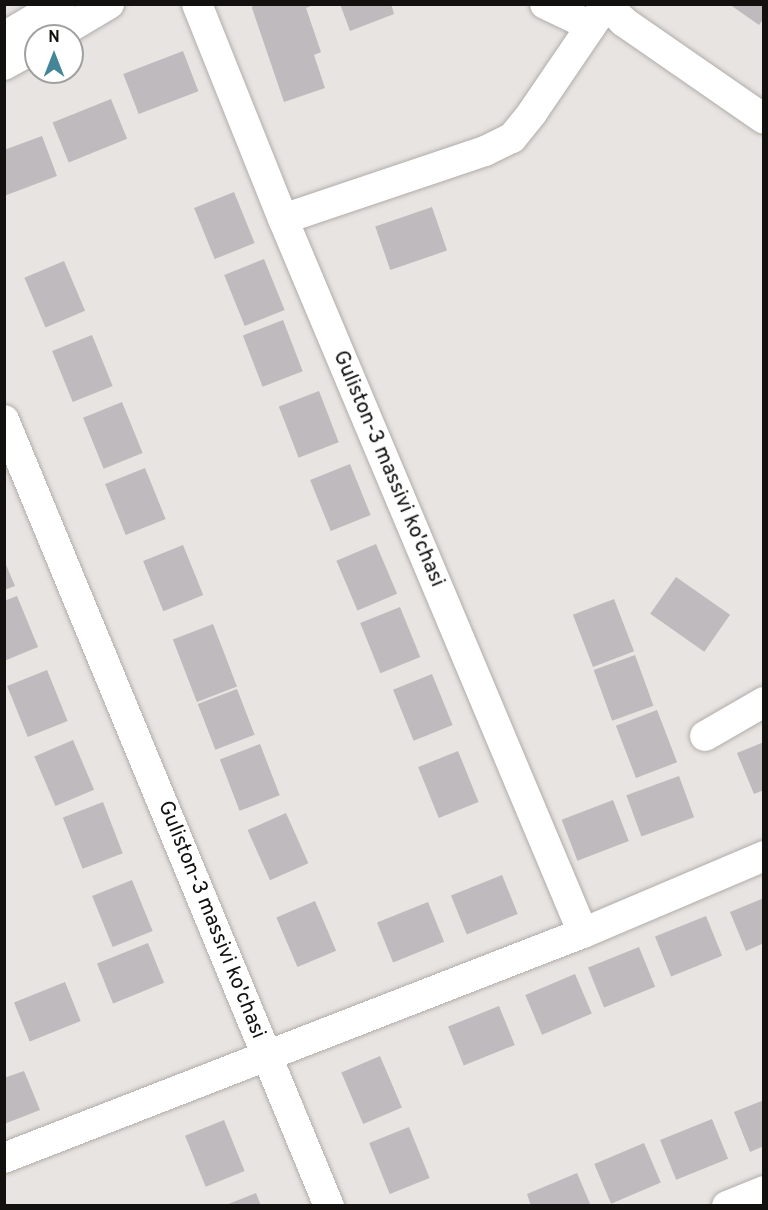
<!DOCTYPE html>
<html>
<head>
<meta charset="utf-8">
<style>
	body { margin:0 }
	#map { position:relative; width:768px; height:1210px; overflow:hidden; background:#e8e4e1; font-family:Overpass,sans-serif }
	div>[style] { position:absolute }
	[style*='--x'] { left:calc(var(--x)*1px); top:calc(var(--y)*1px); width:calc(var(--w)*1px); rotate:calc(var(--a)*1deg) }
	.building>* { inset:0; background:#bebabd; transform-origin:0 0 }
	.roads { filter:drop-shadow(0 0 2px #b0aca9) drop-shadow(0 0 2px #b0aca9) }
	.minor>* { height:30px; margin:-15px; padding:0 15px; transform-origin:15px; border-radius:15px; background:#fff }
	span { translate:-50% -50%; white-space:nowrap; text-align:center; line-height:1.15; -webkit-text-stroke:5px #fff; paint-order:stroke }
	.street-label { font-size:21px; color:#121110 }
	.frame { position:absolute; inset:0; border:6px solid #121110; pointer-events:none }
	.north { position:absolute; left:24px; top:24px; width:60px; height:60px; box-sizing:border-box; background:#fff; border:2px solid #a0a09f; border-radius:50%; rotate:0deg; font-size:16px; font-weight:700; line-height:24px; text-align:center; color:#121110 }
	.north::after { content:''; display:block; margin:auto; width:21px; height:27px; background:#448597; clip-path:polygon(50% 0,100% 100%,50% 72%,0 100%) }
</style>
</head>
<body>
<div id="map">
	<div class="building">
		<div style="clip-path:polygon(253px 4px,316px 4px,306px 8px,321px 52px,314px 55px,325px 88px,284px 102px,252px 8px)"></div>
		<div style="clip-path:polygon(340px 4px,391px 4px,394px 14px,350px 31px)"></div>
		<div style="clip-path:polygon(729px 4px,764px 4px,764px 18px,759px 25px)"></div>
		<div style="left:183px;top:51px;width:43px;height:64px;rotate:69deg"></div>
		<div style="left:111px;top:99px;width:43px;height:63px;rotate:68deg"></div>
		<div style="clip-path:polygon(42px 136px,57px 176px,4px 196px,4px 150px)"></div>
		<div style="left:234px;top:192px;width:55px;height:43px;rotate:68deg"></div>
		<div style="left:432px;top:207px;width:46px;height:60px;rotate:71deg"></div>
		<div style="left:264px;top:259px;width:55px;height:43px;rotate:68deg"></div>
		<div style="left:64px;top:261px;width:54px;height:43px;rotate:67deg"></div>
		<div style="left:283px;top:320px;width:55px;height:43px;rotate:69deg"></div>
		<div style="left:92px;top:335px;width:55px;height:43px;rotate:68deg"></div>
		<div style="left:319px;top:391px;width:55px;height:43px;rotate:69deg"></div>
		<div style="left:122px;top:402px;width:55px;height:42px;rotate:68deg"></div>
		<div style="left:350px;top:464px;width:55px;height:43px;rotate:68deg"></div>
		<div style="left:145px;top:468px;width:55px;height:43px;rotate:68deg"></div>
		<div style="left:376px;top:544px;width:54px;height:43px;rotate:67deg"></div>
		<div style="left:183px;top:545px;width:54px;height:43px;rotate:68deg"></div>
		<div style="clip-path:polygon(4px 560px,15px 586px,4px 590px)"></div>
		<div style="left:676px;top:577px;width:66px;height:45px;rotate:35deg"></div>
		<div style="clip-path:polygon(17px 596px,38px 647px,4px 661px,4px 601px)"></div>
		<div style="left:614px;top:599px;width:56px;height:44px;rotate:69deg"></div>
		<div style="left:400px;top:607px;width:54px;height:43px;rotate:68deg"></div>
		<div style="left:213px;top:624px;width:67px;height:43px;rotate:69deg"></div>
		<div style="left:635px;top:655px;width:54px;height:44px;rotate:70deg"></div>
		<div style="left:47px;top:670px;width:55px;height:43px;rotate:68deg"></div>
		<div style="left:432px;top:674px;width:55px;height:42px;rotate:68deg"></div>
		<div style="left:237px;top:689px;width:49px;height:42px;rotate:69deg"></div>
		<div style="left:657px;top:710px;width:56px;height:44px;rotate:69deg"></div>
		<div style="left:73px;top:740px;width:54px;height:42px;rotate:67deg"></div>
		<div style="clip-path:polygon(764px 742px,764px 790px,754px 794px,737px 753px)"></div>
		<div style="left:260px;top:744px;width:55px;height:43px;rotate:69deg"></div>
		<div style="left:458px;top:751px;width:55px;height:43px;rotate:68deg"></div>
		<div style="left:679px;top:776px;width:44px;height:56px;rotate:70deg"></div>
		<div style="left:613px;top:800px;width:44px;height:55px;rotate:69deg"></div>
		<div style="left:103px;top:802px;width:55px;height:43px;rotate:69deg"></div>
		<div style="left:286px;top:813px;width:55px;height:42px;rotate:66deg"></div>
		<div style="left:502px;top:875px;width:42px;height:55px;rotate:68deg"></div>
		<div style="left:132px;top:880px;width:55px;height:43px;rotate:68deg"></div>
		<div style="clip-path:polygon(764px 898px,764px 943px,746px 951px,730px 912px)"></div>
		<div style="left:315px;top:901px;width:54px;height:42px;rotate:67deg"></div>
		<div style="left:428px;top:902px;width:43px;height:55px;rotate:68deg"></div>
		<div style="left:706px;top:916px;width:43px;height:55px;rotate:68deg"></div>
		<div style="left:148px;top:943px;width:43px;height:55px;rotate:68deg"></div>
		<div style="left:639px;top:947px;width:43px;height:55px;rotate:68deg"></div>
		<div style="left:575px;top:974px;width:43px;height:54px;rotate:67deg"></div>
		<div style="left:65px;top:982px;width:42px;height:55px;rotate:68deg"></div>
		<div style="left:499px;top:1006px;width:42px;height:55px;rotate:68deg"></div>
		<div style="left:380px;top:1056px;width:56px;height:42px;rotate:67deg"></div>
		<div style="clip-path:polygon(24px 1071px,40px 1110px,4px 1124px,4px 1078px)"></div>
		<div style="clip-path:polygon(764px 1100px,764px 1146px,750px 1152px,734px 1112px)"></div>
		<div style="left:712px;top:1119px;width:43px;height:56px;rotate:68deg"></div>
		<div style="left:224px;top:1120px;width:55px;height:42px;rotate:68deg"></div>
		<div style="left:409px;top:1127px;width:55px;height:43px;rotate:68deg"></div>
		<div style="left:644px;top:1143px;width:43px;height:54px;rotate:67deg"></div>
		<div style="clip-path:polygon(577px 1173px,591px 1206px,531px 1206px,527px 1194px)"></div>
		<div style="clip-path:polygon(256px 1193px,261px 1206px,226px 1206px,226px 1205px)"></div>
	</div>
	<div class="roads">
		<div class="minor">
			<div style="--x:197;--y:4;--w:232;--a:68.2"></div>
			<div style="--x:283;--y:219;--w:774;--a:67.21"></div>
			<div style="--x:545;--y:4;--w:51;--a:25.6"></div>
			<div style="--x:606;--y:4;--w:25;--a:45"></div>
			<div style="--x:624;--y:22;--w:170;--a:34.7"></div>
			<div style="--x:55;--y:36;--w:63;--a:-30.7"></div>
			<div style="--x:4;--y:37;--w:65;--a:-30.5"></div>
			<div style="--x:4;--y:65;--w:37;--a:-29"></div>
			<div style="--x:283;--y:219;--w:213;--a:-18.6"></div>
			<div style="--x:485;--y:151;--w:30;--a:-26"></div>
			<div style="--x:512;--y:138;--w:32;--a:-51"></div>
			<div style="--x:532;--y:113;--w:132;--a:-55.8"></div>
			<div style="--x:4;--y:420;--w:851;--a:67.54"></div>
			<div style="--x:705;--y:736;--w:68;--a:-30"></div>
			<div style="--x:4;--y:1158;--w:621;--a:-21.24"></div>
			<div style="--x:583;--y:933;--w:197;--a:-23"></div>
			<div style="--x:727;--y:1206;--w:40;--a:-22"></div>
		</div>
	</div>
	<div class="street-label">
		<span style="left:388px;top:469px;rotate:67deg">Guliston-3 massivi ko'chasi</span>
		<span style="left:211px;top:920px;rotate:68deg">Guliston-3 massivi ko'chasi</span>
	</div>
	<div class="frame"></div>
	<div class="north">N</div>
</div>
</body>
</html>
